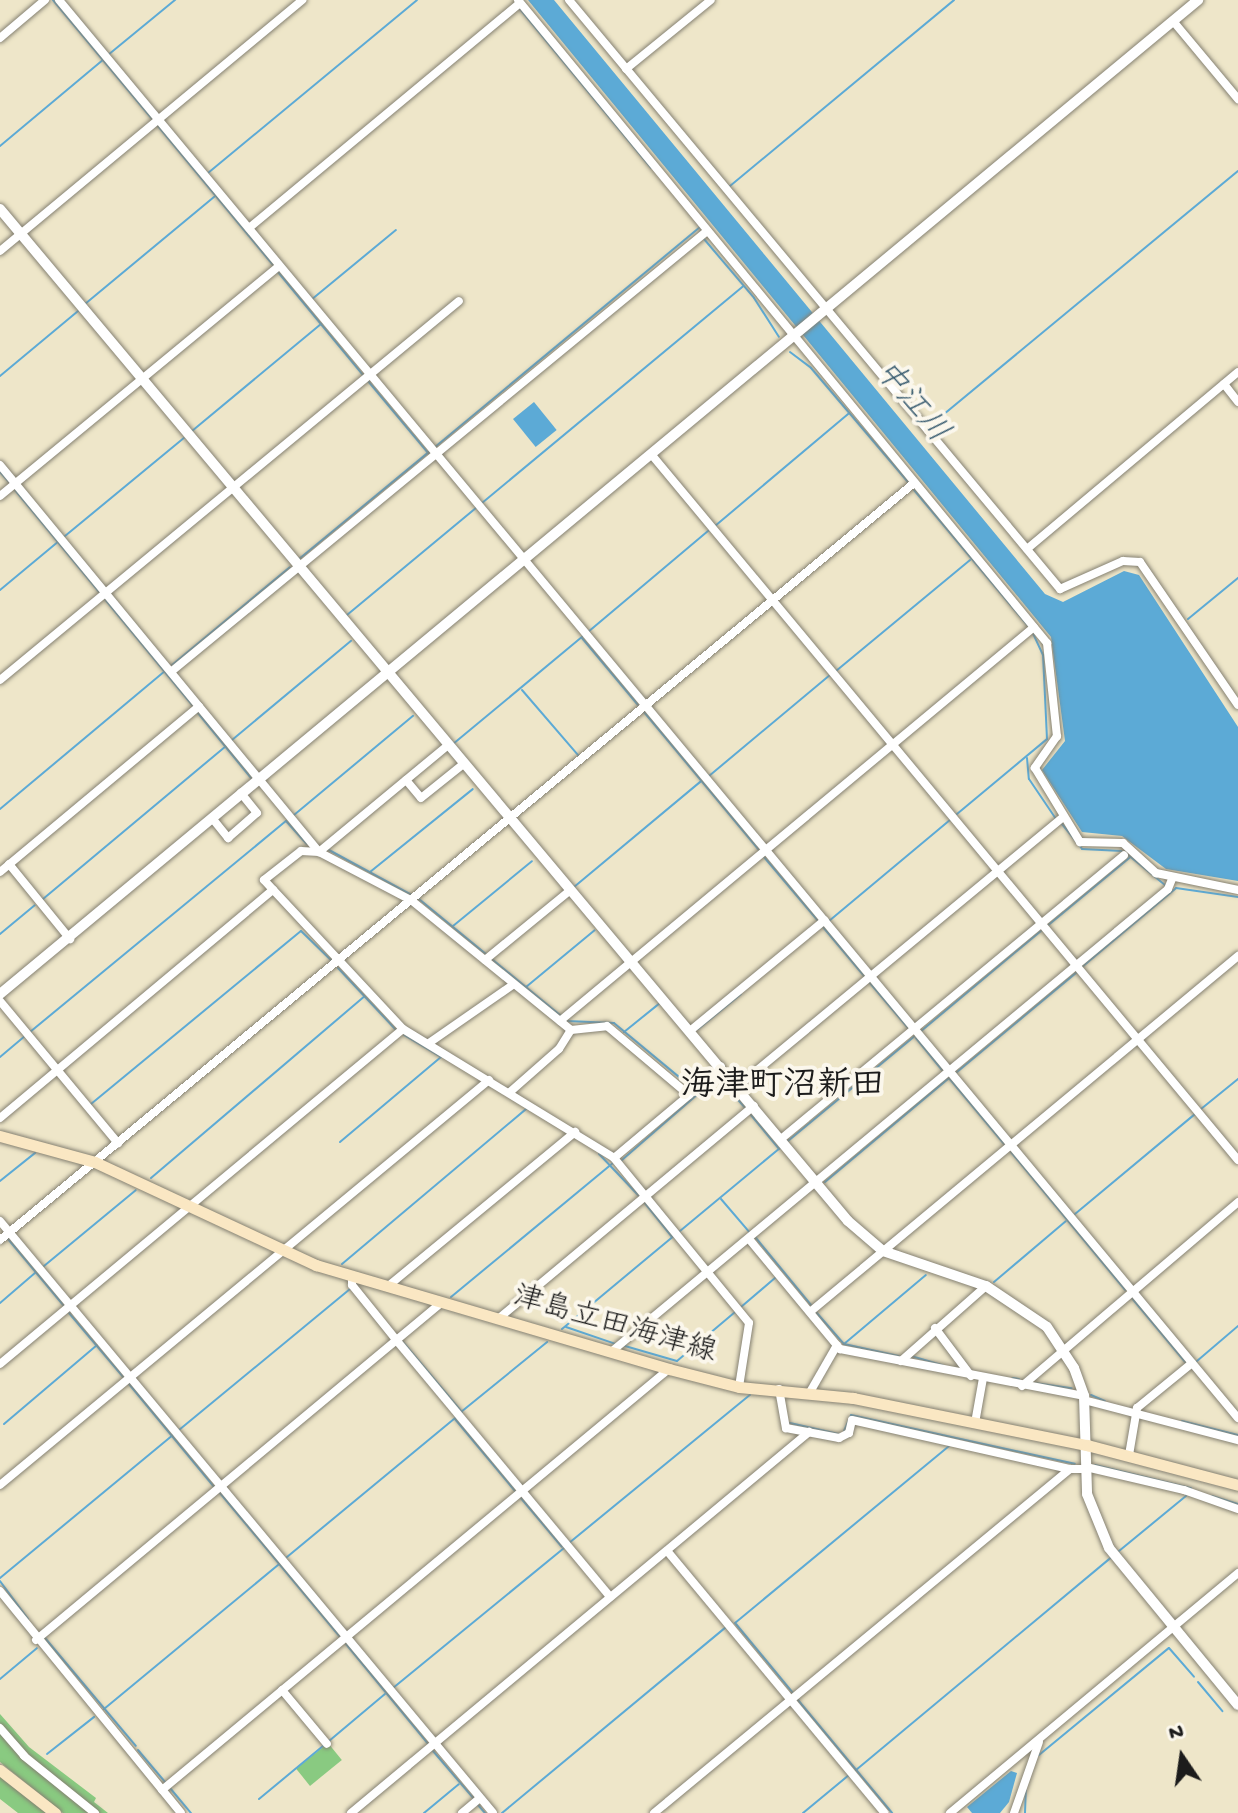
<!DOCTYPE html>
<html>
<head>
<meta charset="utf-8">
<style>
	body { margin:0 }
	#map { position:relative; width:1238px; height:1813px; overflow:hidden; background:#eee6c9; font-family:"Gochi Hand","Klee One",sans-serif }
	div>[style] { position:absolute }
	[style*='--x'] { left:calc(var(--x)*1px); top:calc(var(--y)*1px); width:calc(var(--w)*1px); rotate:calc(var(--a)*1deg) }
	.green>* { inset:0; background:#89ca81; transform-origin:0 0 }
	.water>* { inset:0; background:#5caad6; transform-origin:0 0 }
	.stream>* { height:2px; margin:-1px; padding:0 1px; transform-origin:1px; border-radius:1px; background:#5caad6 }
	.roads { filter:drop-shadow(0 0 2px #858172) drop-shadow(0 0 2px #858172) }
	.minor>* { height:8px; margin:-4px; padding:0 4px; transform-origin:4px; border-radius:4px; background:#fff }
	.tertiary>* { height:10px; margin:-5px; padding:0 5px; transform-origin:5px; border-radius:5px; background:#fff }
	.secondary>* { height:11px; margin:-5.5px; padding:0 5.5px; transform-origin:5.5px; border-radius:5.5px; background:#fae7c3 }
	span { translate:-50% -50%; white-space:nowrap; text-align:center; line-height:1.15; -webkit-text-stroke:8px #fbf7ec; paint-order:stroke }
	.street-label { font-size:30px; color:#1c1c1c }
	.water-label { font-size:32px; color:#395c70; font-style:italic }
	.quarter-label { font-size:34px; color:#1c1c1c; font-weight:700 }
	.north { position:absolute; left:1142px; top:1717px; width:80px; height:80px; -webkit-text-stroke:6px #fbf7ec; paint-order:stroke; rotate:347deg; font-size:22px; font-weight:700; line-height:32px; text-align:center; color:#1c1c1c }
	.north::after { content:''; display:block; margin:auto; width:28px; height:36px; background:#1c1c1c; clip-path:polygon(50% 0,100% 100%,50% 72%,0 100%) }
</style>
</head>
<body>
<div id="map">
	<div class="green">
		<div style="clip-path:polygon(0 1714px,29px 1747px,96px 1798px,94px 1802px,108px 1813px,100px 1813px,37px 1763px,0 1724px)"></div>
		<div style="clip-path:polygon(0 1731px,93px 1813px,63px 1813px,0 1762px)"></div>
		<div style="left:328px;top:1743px;width:22px;height:41px;rotate:51deg"></div>
		<div style="clip-path:polygon(0 1776px,4px 1780px,46px 1813px,18px 1813px,0 1799px)"></div>
	</div>
	<div class="water">
		<div style="clip-path:polygon(528px 0,554px 0,1045px 594px,1063px 602px,1124px 571px,1139px 575px,1238px 727px,1238px 881px,1166px 869px,1122px 836px,1082px 832px,1042px 770px,1065px 741px,1051px 637px)"></div>
		<div style="left:534px;top:402px;width:36px;height:27px;rotate:51deg"></div>
		<div style="clip-path:polygon(1011px 1771px,1017px 1773px,1009px 1802px,1000px 1813px,972px 1813px,967px 1807px)"></div>
	</div>
	<div class="stream">
		<div style="--x:53;--y:0;--w:155;--a:50.2"></div>
		<div style="--x:520;--y:9;--w:206;--a:50.5"></div>
		<div style="--x:108;--y:55;--w:87;--a:-39.4"></div>
		<div style="--x:158;--y:126;--w:180;--a:50.4"></div>
		<div style="--x:0;--y:146;--w:134;--a:-39.9"></div>
		<div style="--x:208;--y:173;--w:271;--a:-39.6"></div>
		<div style="--x:730;--y:186;--w:291;--a:-39.7"></div>
		<div style="--x:704;--y:239;--w:77;--a:49.7"></div>
		<div style="--x:754;--y:298;--w:46;--a:57.3"></div>
		<div style="--x:278;--y:272;--w:134;--a:50.5"></div>
		<div style="--x:311;--y:300;--w:110;--a:-39.5"></div>
		<div style="--x:85;--y:304;--w:168;--a:-39.7"></div>
		<div style="--x:790;--y:352;--w:26;--a:37"></div>
		<div style="--x:811;--y:368;--w:150;--a:49.6"></div>
		<div style="--x:0;--y:376;--w:102;--a:-39.8"></div>
		<div style="--x:368;--y:381;--w:94;--a:50.2"></div>
		<div style="--x:932;--y:424;--w:397;--a:-39.6"></div>
		<div style="--x:192;--y:431;--w:168;--a:-39.7"></div>
		<div style="--x:435;--y:447;--w:346;--a:-39.7"></div>
		<div style="--x:0;--y:472;--w:15;--a:48"></div>
		<div style="--x:15;--y:490;--w:134;--a:50.5"></div>
		<div style="--x:914;--y:490;--w:177;--a:50"></div>
		<div style="--x:482;--y:503;--w:339;--a:-39.7"></div>
		<div style="--x:715;--y:526;--w:174;--a:-40.1"></div>
		<div style="--x:65;--y:536;--w:154;--a:-39.5"></div>
		<div style="--x:299;--y:559;--w:170;--a:-39.5"></div>
		<div style="--x:0;--y:590;--w:77;--a:-39.7"></div>
		<div style="--x:104;--y:598;--w:140;--a:50.5"></div>
		<div style="--x:347;--y:615;--w:169;--a:-39.7"></div>
		<div style="--x:1188;--y:619;--w:65;--a:-39.4"></div>
		<div style="--x:588;--y:632;--w:158;--a:-40.1"></div>
		<div style="--x:582;--y:638;--w:87;--a:50.1"></div>
		<div style="--x:172;--y:665;--w:153;--a:-39.7"></div>
		<div style="--x:836;--y:671;--w:174;--a:-39.6"></div>
		<div style="--x:522;--y:690;--w:86;--a:49.3"></div>
		<div style="--x:644;--y:712;--w:181;--a:50.2"></div>
		<div style="--x:198;--y:713;--w:84;--a:50.8"></div>
		<div style="--x:232;--y:740;--w:155;--a:-39.8"></div>
		<div style="--x:453;--y:744;--w:169;--a:-39.7"></div>
		<div style="--x:1027;--y:758;--w:21;--a:85"></div>
		<div style="--x:1029;--y:779;--w:48;--a:56"></div>
		<div style="--x:709;--y:776;--w:158;--a:-39.9"></div>
		<div style="--x:0;--y:809;--w:215;--a:-39.9"></div>
		<div style="--x:957;--y:814;--w:117;--a:-39.8"></div>
		<div style="--x:1047;--y:739;--w:84;--a:-92.7"></div>
		<div style="--x:1043;--y:655;--w:23;--a:-115"></div>
		<div style="--x:294;--y:815;--w:155;--a:-39.8"></div>
		<div style="--x:1062;--y:824;--w:32;--a:51"></div>
		<div style="--x:1082;--y:849;--w:40;--a:2.9"></div>
		<div style="--x:329;--y:850;--w:94;--a:28.5"></div>
		<div style="--x:1127;--y:854;--w:49;--a:39.2"></div>
		<div style="--x:764;--y:857;--w:85;--a:49.8"></div>
		<div style="--x:370;--y:872;--w:132;--a:-38.9"></div>
		<div style="--x:574;--y:887;--w:165;--a:-39.8"></div>
		<div style="--x:43;--y:899;--w:239;--a:-39.9"></div>
		<div style="--x:419;--y:899;--w:87;--a:39.4"></div>
		<div style="--x:829;--y:921;--w:158;--a:-39.9"></div>
		<div style="--x:453;--y:926;--w:102;--a:-39.4"></div>
		<div style="--x:823;--y:927;--w:65;--a:50"></div>
		<div style="--x:1046;--y:927;--w:114;--a:-39.7"></div>
		<div style="--x:0;--y:934;--w:45;--a:-39.6"></div>
		<div style="--x:493;--y:960;--w:87;--a:39.4"></div>
		<div style="--x:1082;--y:967;--w:123;--a:-40"></div>
		<div style="--x:1176;--y:888;--w:63;--a:8.3"></div>
		<div style="--x:338;--y:968;--w:85;--a:46.9"></div>
		<div style="--x:870;--y:983;--w:59;--a:49.8"></div>
		<div style="--x:526;--y:987;--w:89;--a:-39.6"></div>
		<div style="--x:567;--y:1021;--w:47;--a:2.4"></div>
		<div style="--x:614;--y:1023;--w:100;--a:39.7"></div>
		<div style="--x:698;--y:1029;--w:55;--a:-39.1"></div>
		<div style="--x:30;--y:1032;--w:332;--a:-39.5"></div>
		<div style="--x:286;--y:821;--w:31;--a:48"></div>
		<div style="--x:624;--y:1032;--w:46;--a:-38.9"></div>
		<div style="--x:920;--y:1032;--w:158;--a:-39.9"></div>
		<div style="--x:404;--y:1035;--w:43;--a:30.7"></div>
		<div style="--x:916;--y:1038;--w:41;--a:50.9"></div>
		<div style="--x:0;--y:1057;--w:31;--a:-40"></div>
		<div style="--x:957;--y:1072;--w:156;--a:-39.8"></div>
		<div style="--x:698;--y:1092;--w:25;--a:-34"></div>
		<div style="--x:719;--y:1078;--w:41;--a:48.9"></div>
		<div style="--x:91;--y:1104;--w:272;--a:-39.5"></div>
		<div style="--x:301;--y:931;--w:43;--a:44.1"></div>
		<div style="--x:1201;--y:1109;--w:48;--a:-39"></div>
		<div style="--x:751;--y:1115;--w:44;--a:50.5"></div>
		<div style="--x:788;--y:1141;--w:165;--a:-39.6"></div>
		<div style="--x:340;--y:1142;--w:132;--a:-40.1"></div>
		<div style="--x:1011;--y:1152;--w:179;--a:50.4"></div>
		<div style="--x:599;--y:1154;--w:58;--a:46.4"></div>
		<div style="--x:622;--y:1160;--w:102;--a:-41"></div>
		<div style="--x:151;--y:1178;--w:280;--a:-40.4"></div>
		<div style="--x:0;--y:1181;--w:45;--a:-38.7"></div>
		<div style="--x:825;--y:1182;--w:162;--a:-40"></div>
		<div style="--x:949;--y:1078;--w:87;--a:50.1"></div>
		<div style="--x:721;--y:1199;--w:45;--a:49.5"></div>
		<div style="--x:644;--y:1202;--w:45;--a:51.3"></div>
		<div style="--x:1075;--y:1214;--w:156;--a:-39.8"></div>
		<div style="--x:680;--y:1231;--w:130;--a:-39.7"></div>
		<div style="--x:756;--y:1238;--w:87;--a:50.6"></div>
		<div style="--x:8;--y:1239;--w:87;--a:50.1"></div>
		<div style="--x:342;--y:1264;--w:242;--a:-40.1"></div>
		<div style="--x:44;--y:1266;--w:119;--a:-39.6"></div>
		<div style="--x:994;--y:1282;--w:94;--a:-40.3"></div>
		<div style="--x:451;--y:1297;--w:209;--a:-39.6"></div>
		<div style="--x:1131;--y:1297;--w:86;--a:50.2"></div>
		<div style="--x:0;--y:1303;--w:46;--a:-40.6"></div>
		<div style="--x:741;--y:1307;--w:45;--a:-40.5"></div>
		<div style="--x:816;--y:1312;--w:43;--a:48.8"></div>
		<div style="--x:844;--y:1344;--w:56;--a:12.3"></div>
		<div style="--x:69;--y:1313;--w:85;--a:49.8"></div>
		<div style="--x:566;--y:1327;--w:53;--a:18.8"></div>
		<div style="--x:562;--y:1329;--w:147;--a:-39.8"></div>
		<div style="--x:402;--y:1341;--w:93;--a:49.8"></div>
		<div style="--x:844;--y:1344;--w:107;--a:-40.1"></div>
		<div style="--x:625;--y:1346;--w:54;--a:16.1"></div>
		<div style="--x:677;--y:1361;--w:76;--a:-40.2"></div>
		<div style="--x:911;--y:1356;--w:33;--a:16"></div>
		<div style="--x:1197;--y:1361;--w:54;--a:-40.5"></div>
		<div style="--x:1013;--y:1378;--w:6;--a:9"></div>
		<div style="--x:1035;--y:1383;--w:37;--a:8"></div>
		<div style="--x:129;--y:1384;--w:135;--a:50.4"></div>
		<div style="--x:1091;--y:1395;--w:15;--a:23"></div>
		<div style="--x:461;--y:1412;--w:111;--a:-39.1"></div>
		<div style="--x:455;--y:1419;--w:94;--a:50.2"></div>
		<div style="--x:1182;--y:1421;--w:58;--a:14"></div>
		<div style="--x:790;--y:1423;--w:50;--a:12.7"></div>
		<div style="--x:4;--y:1424;--w:122;--a:-40.3"></div>
		<div style="--x:179;--y:1430;--w:222;--a:-39.5"></div>
		<div style="--x:844;--y:1431;--w:17;--a:-66"></div>
		<div style="--x:851;--y:1415;--w:229;--a:12.3"></div>
		<div style="--x:1095;--y:1465;--w:99;--a:13.5"></div>
		<div style="--x:220;--y:1493;--w:187;--a:50.2"></div>
		<div style="--x:1212;--y:1496;--w:27;--a:17"></div>
		<div style="--x:520;--y:1497;--w:65;--a:50"></div>
		<div style="--x:569;--y:1543;--w:234;--a:-39.3"></div>
		<div style="--x:1119;--y:1551;--w:87;--a:-39.4"></div>
		<div style="--x:287;--y:1557;--w:219;--a:-39.6"></div>
		<div style="--x:0;--y:1578;--w:224;--a:-39.6"></div>
		<div style="--x:0;--y:1581;--w:47;--a:53.6"></div>
		<div style="--x:735;--y:1623;--w:279;--a:-39.6"></div>
		<div style="--x:736;--y:1624;--w:89;--a:50.4"></div>
		<div style="--x:45;--y:1638;--w:141;--a:49.9"></div>
		<div style="--x:346;--y:1644;--w:129;--a:50.6"></div>
		<div style="--x:0;--y:1679;--w:48;--a:-40"></div>
		<div style="--x:1198;--y:1682;--w:38;--a:50"></div>
		<div style="--x:393;--y:1688;--w:221;--a:-39.3"></div>
		<div style="--x:798;--y:1700;--w:147;--a:50.2"></div>
		<div style="--x:104;--y:1709;--w:227;--a:-39.6"></div>
		<div style="--x:329;--y:1741;--w:73;--a:-40"></div>
		<div style="--x:138;--y:1750;--w:43;--a:49.7"></div>
		<div style="--x:433;--y:1751;--w:63;--a:49.5"></div>
		<div style="--x:47;--y:1754;--w:60;--a:-38.2"></div>
		<div style="--x:1039;--y:1755;--w:168;--a:-39.5"></div>
		<div style="--x:1169;--y:1648;--w:38;--a:49"></div>
		<div style="--x:856;--y:1770;--w:331;--a:-39.8"></div>
		<div style="--x:170;--y:1788;--w:33;--a:50"></div>
		<div style="--x:259;--y:1799;--w:83;--a:-39.6"></div>
		<div style="--x:478;--y:1805;--w:11;--a:49"></div>
		<div style="--x:424;--y:1813;--w:45;--a:-39.6"></div>
		<div style="--x:502;--y:1813;--w:291;--a:-39.7"></div>
		<div style="--x:803;--y:1813;--w:60;--a:-39.6"></div>
		<div style="--x:1025;--y:1813;--w:23;--a:-88"></div>
	</div>
	<div class="roads">
		<div class="minor">
			<div style="--x:59;--y:0;--w:1844;--a:50.26"></div>
			<div style="--x:518;--y:0;--w:833;--a:50.56"></div>
			<div style="--x:1047;--y:643;--w:94;--a:83.9"></div>
			<div style="--x:1057;--y:736;--w:39;--a:125"></div>
			<div style="--x:1035;--y:768;--w:87;--a:58.7"></div>
			<div style="--x:1080;--y:842;--w:43;--a:1.3"></div>
			<div style="--x:1123;--y:843;--w:45;--a:42.3"></div>
			<div style="--x:1156;--y:873;--w:84;--a:11.7"></div>
			<div style="--x:569;--y:0;--w:767;--a:50.18"></div>
			<div style="--x:1060;--y:589;--w:69;--a:-24"></div>
			<div style="--x:1123;--y:561;--w:17;--a:3"></div>
			<div style="--x:1140;--y:562;--w:173;--a:55.6"></div>
			<div style="--x:1173;--y:21;--w:102;--a:50.2"></div>
			<div style="--x:0;--y:38;--w:59;--a:-40.2"></div>
			<div style="--x:626;--y:69;--w:109;--a:-39.1"></div>
			<div style="--x:249;--y:228;--w:352;--a:-39.7"></div>
			<div style="--x:0;--y:251;--w:393;--a:-39.7"></div>
			<div style="--x:1224;--y:384;--w:23;--a:52"></div>
			<div style="--x:651;--y:454;--w:918;--a:50.26"></div>
			<div style="--x:0;--y:465;--w:502;--a:50.5"></div>
			<div style="--x:319;--y:852;--w:104;--a:27.6"></div>
			<div style="--x:411;--y:900;--w:206;--a:39.1"></div>
			<div style="--x:571;--y:1030;--w:36;--a:-6"></div>
			<div style="--x:607;--y:1026;--w:107;--a:40.1"></div>
			<div style="--x:689;--y:1095;--w:43;--a:-42.2"></div>
			<div style="--x:0;--y:496;--w:362;--a:-39.5"></div>
			<div style="--x:1027;--y:549;--w:275;--a:-40"></div>
			<div style="--x:172;--y:671;--w:693;--a:-39.43"></div>
			<div style="--x:0;--y:680;--w:595;--a:-39.55"></div>
			<div style="--x:447;--y:746;--w:166;--a:140.4"></div>
			<div style="--x:319;--y:852;--w:18;--a:-177"></div>
			<div style="--x:301;--y:851;--w:47;--a:141.9"></div>
			<div style="--x:264;--y:880;--w:204;--a:47"></div>
			<div style="--x:403;--y:1029;--w:247;--a:31.4"></div>
			<div style="--x:614;--y:1158;--w:213;--a:50.7"></div>
			<div style="--x:749;--y:1323;--w:65;--a:98.9"></div>
			<div style="--x:406;--y:780;--w:23;--a:50"></div>
			<div style="--x:421;--y:798;--w:53;--a:-38.8"></div>
			<div style="--x:212;--y:818;--w:26;--a:51"></div>
			<div style="--x:228;--y:838;--w:38;--a:-41"></div>
			<div style="--x:257;--y:813;--w:26;--a:-129"></div>
			<div style="--x:9;--y:864;--w:97;--a:50.9"></div>
			<div style="--x:0;--y:872;--w:259;--a:-39.8"></div>
			<div style="--x:485;--y:960;--w:107;--a:-39.3"></div>
			<div style="--x:0;--y:1001;--w:185;--a:50.3"></div>
			<div style="--x:560;--y:1021;--w:616;--a:-39.73"></div>
			<div style="--x:691;--y:1030;--w:173;--a:-39.4"></div>
			<div style="--x:429;--y:1043;--w:103;--a:-34.8"></div>
			<div style="--x:738;--y:1086;--w:422;--a:-39.6"></div>
			<div style="--x:510;--y:1092;--w:65;--a:-41.3"></div>
			<div style="--x:559;--y:1049;--w:22;--a:-58"></div>
			<div style="--x:0;--y:1118;--w:356;--a:-39.9"></div>
			<div style="--x:781;--y:1139;--w:445;--a:-39.6"></div>
			<div style="--x:614;--y:1158;--w:98;--a:-40"></div>
			<div style="--x:0;--y:1221;--w:770;--a:50.21"></div>
			<div style="--x:749;--y:1239;--w:143;--a:50.4"></div>
			<div style="--x:840;--y:1349;--w:248;--a:10.9"></div>
			<div style="--x:0;--y:1240;--w:1187;--a:-39.63"></div>
			<div style="--x:352;--y:1277;--w:8;--a:90"></div>
			<div style="--x:352;--y:1285;--w:72;--a:51.2"></div>
			<div style="--x:397;--y:1341;--w:333;--a:50.2"></div>
			<div style="--x:387;--y:1287;--w:244;--a:-39.5"></div>
			<div style="--x:810;--y:1312;--w:557;--a:-39.75"></div>
			<div style="--x:498;--y:1319;--w:333;--a:-39.8"></div>
			<div style="--x:935;--y:1328;--w:60;--a:53.1"></div>
			<div style="--x:611;--y:1352;--w:724;--a:-39.73"></div>
			<div style="--x:1168;--y:889;--w:11;--a:-68"></div>
			<div style="--x:901;--y:1361;--w:113;--a:-41.4"></div>
			<div style="--x:0;--y:1364;--w:524;--a:-39.74"></div>
			<div style="--x:1022;--y:1386;--w:284;--a:-40.4"></div>
			<div style="--x:779;--y:1389;--w:40;--a:80"></div>
			<div style="--x:786;--y:1428;--w:54;--a:10.7"></div>
			<div style="--x:839;--y:1438;--w:11;--a:-27"></div>
			<div style="--x:849;--y:1433;--w:13;--a:-77"></div>
			<div style="--x:852;--y:1420;--w:223;--a:12.7"></div>
			<div style="--x:810;--y:1392;--w:54;--a:-60.1"></div>
			<div style="--x:1084;--y:1400;--w:159;--a:14.6"></div>
			<div style="--x:975;--y:1423;--w:46;--a:-79.9"></div>
			<div style="--x:1129;--y:1455;--w:48;--a:-80.3"></div>
			<div style="--x:1137;--y:1408;--w:71;--a:-39.3"></div>
			<div style="--x:1086;--y:1467;--w:101;--a:13.2"></div>
			<div style="--x:1184;--y:1490;--w:57;--a:19.4"></div>
			<div style="--x:0;--y:1485;--w:635;--a:-39.63"></div>
			<div style="--x:668;--y:1552;--w:339;--a:50.3"></div>
			<div style="--x:0;--y:1591;--w:286;--a:50.8"></div>
			<div style="--x:36;--y:1640;--w:527;--a:-39.76"></div>
			<div style="--x:282;--y:1690;--w:70;--a:50.2"></div>
			<div style="--x:0;--y:1728;--w:37;--a:49"></div>
			<div style="--x:24;--y:1756;--w:91;--a:38.8"></div>
			<div style="--x:162;--y:1790;--w:659;--a:-39.71"></div>
			<div style="--x:351;--y:1813;--w:596;--a:-39.76"></div>
			<div style="--x:462;--y:1813;--w:23;--a:-40"></div>
			<div style="--x:654;--y:1813;--w:540;--a:-39.59"></div>
			<div style="--x:1070;--y:1469;--w:15;--a:0"></div>
			<div style="--x:950;--y:1813;--w:375;--a:-39.8"></div>
			<div style="--x:1014;--y:1813;--w:75;--a:-70.6"></div>
		</div>
		<div class="tertiary">
			<div style="--x:0;--y:209;--w:1320;--a:50.04"></div>
			<div style="--x:848;--y:1221;--w:46;--a:40.6"></div>
			<div style="--x:883;--y:1251;--w:109;--a:18.8"></div>
			<div style="--x:986;--y:1286;--w:73;--a:33.9"></div>
			<div style="--x:1047;--y:1327;--w:49;--a:56.6"></div>
			<div style="--x:1074;--y:1368;--w:30;--a:70"></div>
			<div style="--x:1084;--y:1396;--w:98;--a:88.2"></div>
			<div style="--x:1087;--y:1494;--w:58;--a:67.8"></div>
			<div style="--x:1109;--y:1548;--w:203;--a:50.6"></div>
			<div style="--x:0;--y:994;--w:1557;--a:-39.68"></div>
		</div>
		<div class="secondary">
			<div style="--x:0;--y:1136;--w:98;--a:15.3"></div>
			<div style="--x:95;--y:1162;--w:244;--a:25"></div>
			<div style="--x:316;--y:1265;--w:368;--a:16.4"></div>
			<div style="--x:669;--y:1369;--w:72;--a:14.4"></div>
			<div style="--x:739;--y:1387;--w:115;--a:5.5"></div>
			<div style="--x:853;--y:1398;--w:239;--a:11.4"></div>
			<div style="--x:1087;--y:1445;--w:156;--a:14.8"></div>
			<div style="--x:0;--y:1770;--w:70;--a:38"></div>
		</div>
	</div>
	<div class="street-label">
		<span style="left:614px;top:1327px;rotate:16deg">津島立田海津線</span>
	</div>
	<div class="water-label">
		<span style="left:910px;top:403px;rotate:50deg">中江川</span>
	</div>
	<div class="quarter-label">
		<span style="left:783px;top:1089px">海津町沼新田</span>
	</div>
	<div class="north">N</div>
</div>
</body>
</html>
